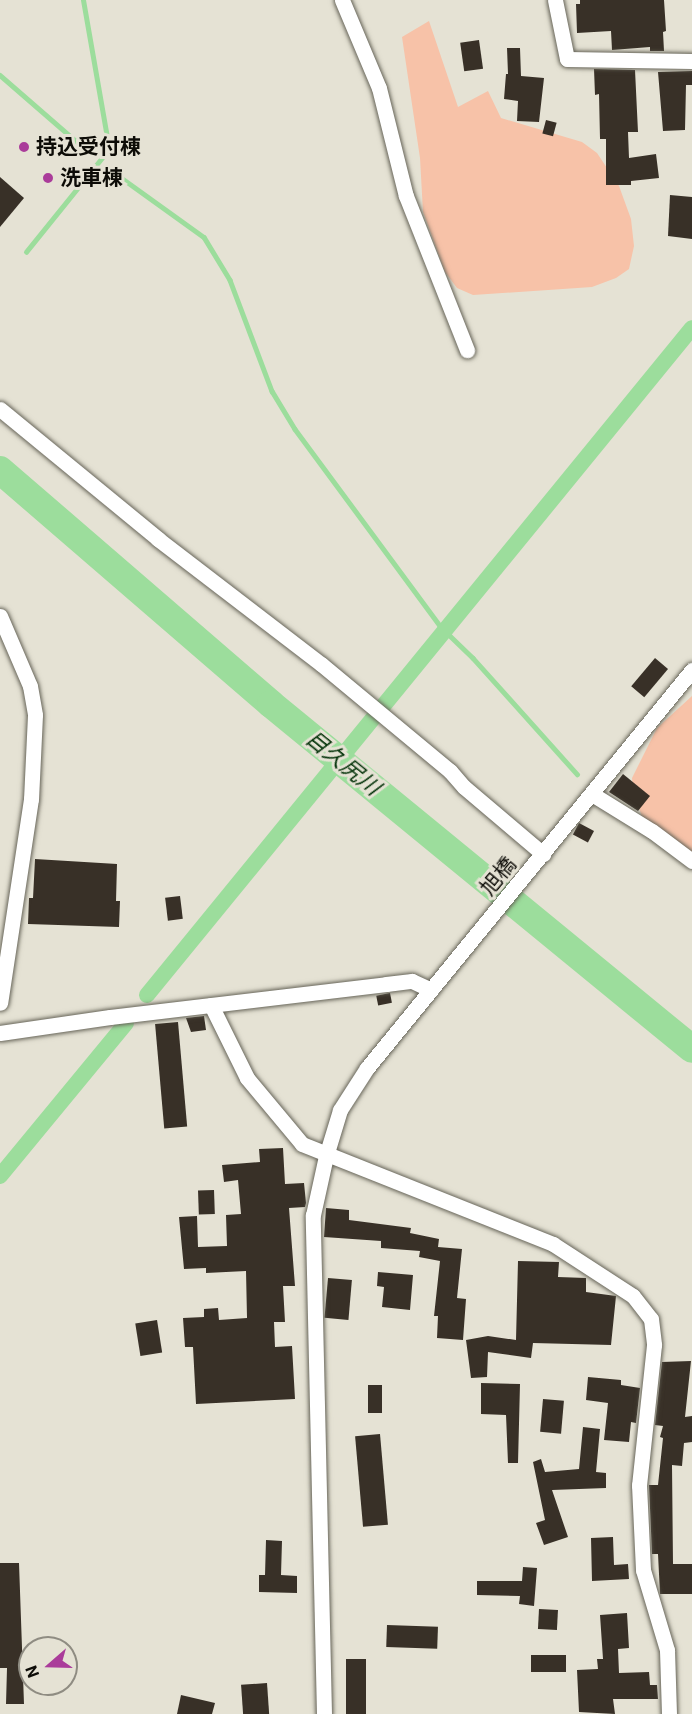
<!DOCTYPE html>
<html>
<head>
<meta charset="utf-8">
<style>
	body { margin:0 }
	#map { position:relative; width:692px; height:1714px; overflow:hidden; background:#e5e2d4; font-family:Roboto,"Noto Sans JP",sans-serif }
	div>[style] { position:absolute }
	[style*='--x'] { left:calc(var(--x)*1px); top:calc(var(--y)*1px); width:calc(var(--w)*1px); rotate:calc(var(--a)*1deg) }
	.green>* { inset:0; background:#f7c2a8 }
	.stream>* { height:4.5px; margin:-2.25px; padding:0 2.25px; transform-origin:2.25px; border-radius:2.25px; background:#9cdd9c }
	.canal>* { height:16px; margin:-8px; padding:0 8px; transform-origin:8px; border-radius:8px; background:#9cdd9c }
	.river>* { height:28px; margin:-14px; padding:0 14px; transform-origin:14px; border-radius:14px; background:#9cdd9c }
	.building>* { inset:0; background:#383027; transform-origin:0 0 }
	.roads { filter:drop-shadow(0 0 2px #676559) drop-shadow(0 0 2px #676559) }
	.minor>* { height:15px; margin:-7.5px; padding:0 7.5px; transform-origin:7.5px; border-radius:7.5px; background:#fff }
	.dots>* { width:16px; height:16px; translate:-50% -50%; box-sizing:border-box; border:3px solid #e5e2d4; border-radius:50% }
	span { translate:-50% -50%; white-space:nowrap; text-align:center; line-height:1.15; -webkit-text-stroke:6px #e5e2d4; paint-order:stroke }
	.poi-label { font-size:21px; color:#0d0c07; font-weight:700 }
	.left { translate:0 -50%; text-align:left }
	.street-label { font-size:21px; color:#0d0c07 }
	.water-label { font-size:22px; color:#043309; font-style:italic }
	.north { position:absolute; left:18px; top:1636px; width:60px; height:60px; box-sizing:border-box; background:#e5e2d4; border:2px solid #8f8c82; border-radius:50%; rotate:250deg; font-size:16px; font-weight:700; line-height:24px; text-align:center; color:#0d0c07 }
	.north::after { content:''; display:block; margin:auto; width:21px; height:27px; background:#aa3c9a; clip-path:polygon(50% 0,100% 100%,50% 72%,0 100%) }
</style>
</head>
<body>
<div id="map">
	<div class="green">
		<div style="clip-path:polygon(429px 21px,458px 107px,488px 91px,501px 118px,582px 142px,597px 153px,619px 186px,631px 219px,634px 246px,629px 269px,616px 278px,592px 287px,473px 295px,457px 288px,445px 272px,423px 212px,420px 158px,402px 37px)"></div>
		<div style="clip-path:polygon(692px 696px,692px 864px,643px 820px,633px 790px,632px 778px,657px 728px)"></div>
	</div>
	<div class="stream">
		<div style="--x:0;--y:75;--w:113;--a:41"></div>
		<div style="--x:112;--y:171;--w:113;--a:35.7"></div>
		<div style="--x:204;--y:237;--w:50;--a:58.8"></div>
		<div style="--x:230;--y:280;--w:119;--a:69.3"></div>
		<div style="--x:272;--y:391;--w:44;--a:58.8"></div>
		<div style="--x:295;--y:429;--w:245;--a:53.6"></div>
		<div style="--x:440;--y:626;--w:46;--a:44.1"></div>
		<div style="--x:473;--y:658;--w:156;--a:48.1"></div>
		<div style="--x:26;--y:252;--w:132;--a:-51.1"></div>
		<div style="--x:109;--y:149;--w:151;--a:-99.9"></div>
	</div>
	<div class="canal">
		<div style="--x:147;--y:995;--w:861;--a:-50.75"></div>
		<div style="--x:0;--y:1176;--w:198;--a:-50.5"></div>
	</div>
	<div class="river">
		<div style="--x:0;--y:470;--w:358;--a:40.8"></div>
		<div style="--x:271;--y:704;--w:544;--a:39.33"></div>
	</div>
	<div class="building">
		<div style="clip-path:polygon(580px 0,664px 0,666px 31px,663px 32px,664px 51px,650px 51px,650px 47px,612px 50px,611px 31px,577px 33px,576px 4px,580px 4px)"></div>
		<div style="left:479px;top:40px;width:29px;height:19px;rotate:82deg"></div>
		<div style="clip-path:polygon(507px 48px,520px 48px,521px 76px,544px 78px,539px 122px,517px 121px,518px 101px,504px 99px,506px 74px,508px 74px)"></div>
		<div style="clip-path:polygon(594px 69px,635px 70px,638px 132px,628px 132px,629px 158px,656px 154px,659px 178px,631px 181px,631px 185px,606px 185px,606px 139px,600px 139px,599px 94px,595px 95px)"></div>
		<div style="clip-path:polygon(692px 71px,692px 85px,686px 85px,685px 130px,663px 131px,658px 72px)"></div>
		<div style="left:546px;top:120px;width:11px;height:14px;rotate:15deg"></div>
		<div style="clip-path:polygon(0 177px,24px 198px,0 227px)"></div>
		<div style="clip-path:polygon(670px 195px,692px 197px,692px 239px,668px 236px)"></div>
		<div style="left:655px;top:658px;width:17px;height:37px;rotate:40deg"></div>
		<div style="clip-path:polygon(623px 774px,650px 796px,638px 811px,609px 792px)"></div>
		<div style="left:579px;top:823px;width:17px;height:13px;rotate:28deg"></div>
		<div style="clip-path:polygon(35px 859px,117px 864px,116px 901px,120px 901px,119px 927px,28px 924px,29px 898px,33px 898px)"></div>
		<div style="left:180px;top:896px;width:23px;height:15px;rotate:83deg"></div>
		<div style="left:390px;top:993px;width:10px;height:14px;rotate:79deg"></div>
		<div style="clip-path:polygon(204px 1016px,206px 1030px,191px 1032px,186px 1018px)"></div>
		<div style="left:178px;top:1022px;width:105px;height:23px;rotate:85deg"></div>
		<div style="clip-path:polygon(283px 1148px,285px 1184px,304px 1183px,306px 1203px,305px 1207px,289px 1208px,295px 1286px,283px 1286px,285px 1322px,274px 1322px,275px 1347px,292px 1346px,295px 1399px,196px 1404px,193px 1347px,185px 1347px,183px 1318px,204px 1317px,204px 1309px,218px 1308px,219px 1320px,247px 1318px,246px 1271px,206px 1273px,206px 1268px,184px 1269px,179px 1217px,197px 1216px,198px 1247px,227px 1246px,226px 1215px,241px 1214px,238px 1180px,224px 1182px,222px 1165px,260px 1162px,259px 1149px)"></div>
		<div style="left:214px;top:1190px;width:24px;height:16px;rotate:88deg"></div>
		<div style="clip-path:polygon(326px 1208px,349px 1210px,349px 1220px,411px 1228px,410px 1233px,439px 1239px,438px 1247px,462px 1249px,457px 1298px,466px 1299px,463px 1340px,437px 1338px,438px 1316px,434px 1316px,440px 1261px,419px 1257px,420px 1251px,381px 1248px,381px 1241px,324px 1237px)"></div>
		<div style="clip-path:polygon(518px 1261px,559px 1262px,558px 1277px,586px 1278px,586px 1292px,616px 1296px,611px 1345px,533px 1343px,531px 1358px,488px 1352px,487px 1377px,471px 1378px,466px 1340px,488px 1336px,516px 1340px)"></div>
		<div style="clip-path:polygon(378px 1272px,413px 1275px,410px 1310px,382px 1307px,384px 1287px,377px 1286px)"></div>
		<div style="left:328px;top:1278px;width:24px;height:40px;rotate:5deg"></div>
		<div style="left:157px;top:1320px;width:33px;height:22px;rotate:81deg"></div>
		<div style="clip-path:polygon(691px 1361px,685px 1417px,692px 1416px,692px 1442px,684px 1443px,682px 1466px,672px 1465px,673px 1564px,692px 1564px,692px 1594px,660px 1594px,658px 1554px,652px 1554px,649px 1485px,658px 1485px,663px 1438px,660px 1437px,663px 1426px,655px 1425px,662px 1362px)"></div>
		<div style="clip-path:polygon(588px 1377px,621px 1380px,621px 1385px,640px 1388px,636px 1423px,631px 1422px,629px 1442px,604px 1440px,608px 1403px,586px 1400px)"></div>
		<div style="clip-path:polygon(481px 1383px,520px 1384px,518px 1463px,508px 1463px,506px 1415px,481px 1414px)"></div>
		<div style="left:368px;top:1385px;width:14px;height:28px"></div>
		<div style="left:543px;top:1399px;width:21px;height:33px;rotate:5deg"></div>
		<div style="clip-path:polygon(583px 1427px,600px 1429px,596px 1472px,606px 1473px,606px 1488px,552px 1490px,568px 1537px,544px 1545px,536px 1523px,545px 1520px,533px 1462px,541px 1459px,545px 1472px,579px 1469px)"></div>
		<div style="left:380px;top:1434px;width:91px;height:25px;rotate:85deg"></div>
		<div style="clip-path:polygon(613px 1537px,614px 1565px,628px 1564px,629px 1579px,592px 1581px,591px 1538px)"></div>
		<div style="clip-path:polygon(266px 1540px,282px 1541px,281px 1575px,297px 1576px,297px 1593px,259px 1592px,259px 1575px,265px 1575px)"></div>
		<div style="clip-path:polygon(0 1563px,19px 1563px,24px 1704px,6px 1704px,7px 1668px,0 1668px)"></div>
		<div style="clip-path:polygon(523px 1567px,537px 1568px,534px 1606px,519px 1604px,520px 1596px,477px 1595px,477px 1581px,522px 1581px)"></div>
		<div style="left:539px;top:1609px;width:19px;height:20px;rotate:3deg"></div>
		<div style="clip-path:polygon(627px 1613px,629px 1648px,618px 1649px,619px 1673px,649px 1672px,650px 1685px,657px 1685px,658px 1699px,613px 1699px,615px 1714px,579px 1712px,577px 1670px,598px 1669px,597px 1659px,603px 1659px,600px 1615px)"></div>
		<div style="left:387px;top:1625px;width:51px;height:22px;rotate:2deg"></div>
		<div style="left:566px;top:1655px;width:17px;height:35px;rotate:90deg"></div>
		<div style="left:346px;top:1659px;width:20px;height:55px"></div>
		<div style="left:267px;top:1683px;width:31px;height:26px;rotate:86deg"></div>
		<div style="clip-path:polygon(181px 1695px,215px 1703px,212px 1714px,177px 1714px)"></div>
	</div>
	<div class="roads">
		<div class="minor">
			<div style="--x:342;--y:0;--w:95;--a:67.2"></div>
			<div style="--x:379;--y:88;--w:111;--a:76"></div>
			<div style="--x:406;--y:196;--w:166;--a:68.4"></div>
			<div style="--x:555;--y:0;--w:60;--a:78.5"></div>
			<div style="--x:567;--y:59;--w:125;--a:0.9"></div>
			<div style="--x:0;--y:409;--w:205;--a:39.4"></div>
			<div style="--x:158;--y:539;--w:205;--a:37.5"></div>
			<div style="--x:321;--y:664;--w:168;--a:39.7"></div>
			<div style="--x:450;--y:771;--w:21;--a:49"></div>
			<div style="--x:464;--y:787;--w:104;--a:40.3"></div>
			<div style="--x:0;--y:616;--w:76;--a:66.8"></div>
			<div style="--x:30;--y:686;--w:29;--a:80"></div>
			<div style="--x:35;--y:715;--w:84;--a:92.7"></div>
			<div style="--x:31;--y:799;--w:206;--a:98.6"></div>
			<div style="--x:592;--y:794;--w:70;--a:31.7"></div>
			<div style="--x:652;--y:831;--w:50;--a:36.9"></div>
			<div style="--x:211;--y:1005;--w:81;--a:63.7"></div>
			<div style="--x:247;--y:1078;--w:86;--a:50.2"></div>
			<div style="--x:302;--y:1144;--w:270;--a:21.7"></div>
			<div style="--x:553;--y:1244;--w:95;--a:33"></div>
			<div style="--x:633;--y:1296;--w:29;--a:52"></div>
			<div style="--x:651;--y:1319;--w:26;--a:83"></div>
			<div style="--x:654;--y:1345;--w:141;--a:96.1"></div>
			<div style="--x:639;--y:1485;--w:85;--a:87.3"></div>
			<div style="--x:643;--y:1570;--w:84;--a:73.3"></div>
			<div style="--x:667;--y:1650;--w:64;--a:88.2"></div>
			<div style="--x:0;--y:1033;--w:111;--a:-8.3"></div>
			<div style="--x:110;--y:1017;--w:278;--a:-6.8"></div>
			<div style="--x:386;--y:984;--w:26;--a:-7"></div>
			<div style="--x:412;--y:981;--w:21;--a:25"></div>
			<div style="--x:324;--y:1714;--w:499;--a:-91.3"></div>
			<div style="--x:313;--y:1215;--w:60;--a:-77.6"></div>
			<div style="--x:326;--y:1156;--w:48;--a:-73.1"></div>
			<div style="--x:340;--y:1110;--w:50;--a:-57.3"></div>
			<div style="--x:367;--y:1068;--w:514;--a:-50.77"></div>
		</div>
	</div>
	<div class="dots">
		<div style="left:24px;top:147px;background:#aa3c9a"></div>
		<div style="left:48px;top:178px;background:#aa3c9a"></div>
	</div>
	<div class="poi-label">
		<span class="left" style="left:36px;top:147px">持込受付棟</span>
		<span class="left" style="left:60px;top:178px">洗車棟</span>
	</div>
	<div class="street-label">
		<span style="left:498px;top:876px;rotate:-50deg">旭橋</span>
	</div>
	<div class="water-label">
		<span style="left:343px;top:763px;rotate:39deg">目久尻川</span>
	</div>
	<div class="north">N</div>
</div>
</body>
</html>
